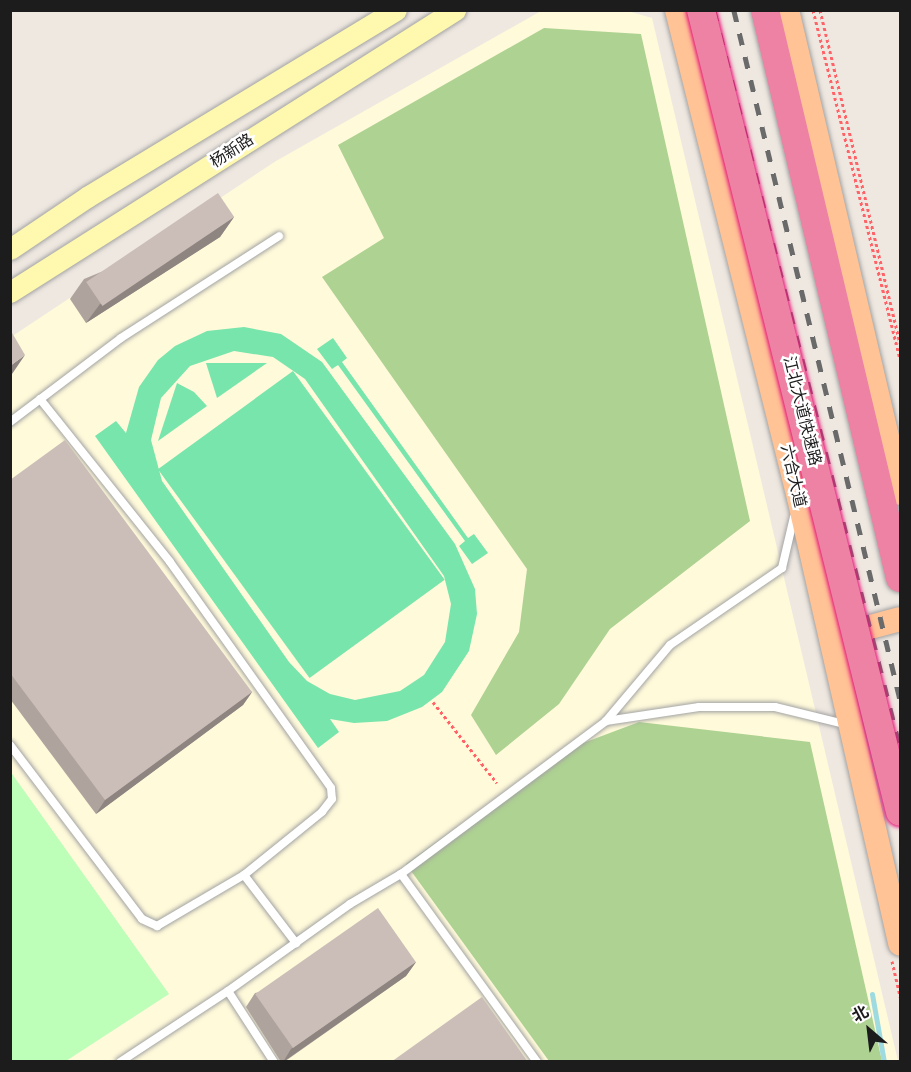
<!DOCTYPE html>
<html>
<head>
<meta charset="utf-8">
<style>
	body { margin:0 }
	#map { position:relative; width:911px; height:1072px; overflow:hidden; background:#efe8e1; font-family:"Work Sans","Noto Sans SC",sans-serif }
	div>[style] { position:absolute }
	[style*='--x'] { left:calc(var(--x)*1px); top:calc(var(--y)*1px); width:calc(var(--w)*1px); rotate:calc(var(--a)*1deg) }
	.education>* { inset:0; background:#fffada }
	.forest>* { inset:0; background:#aed292 }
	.park>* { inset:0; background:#bdfeb9 }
	.pitch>* { inset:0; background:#78e5ac; transform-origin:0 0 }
	.stream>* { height:5px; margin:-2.5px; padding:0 2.5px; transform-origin:2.5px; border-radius:2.5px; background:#9ddbe1 }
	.path>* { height:3px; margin-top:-1.5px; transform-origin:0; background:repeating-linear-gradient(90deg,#ff6267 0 3px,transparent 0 6px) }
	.roads { filter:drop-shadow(0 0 2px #a3a3a3) drop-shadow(0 0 2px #a3a3a3) }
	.lane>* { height:8px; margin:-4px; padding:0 4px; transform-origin:4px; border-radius:4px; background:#fff }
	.secondary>* { height:21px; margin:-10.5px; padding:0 10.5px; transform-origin:10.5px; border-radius:10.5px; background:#fff8af }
	.primary>* { height:24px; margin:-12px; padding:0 12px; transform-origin:12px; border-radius:12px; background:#ffc396 }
	.highway>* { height:28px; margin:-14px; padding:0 14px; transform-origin:14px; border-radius:14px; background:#ed82a4 }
	.rail>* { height:4.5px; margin-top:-2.25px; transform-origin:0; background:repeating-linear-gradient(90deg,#6a6a6a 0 12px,transparent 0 24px) }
	.bridges { filter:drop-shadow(0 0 2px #e61579) drop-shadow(0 0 2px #e61579) }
	.highway-bridge>* { height:28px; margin:-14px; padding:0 14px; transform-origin:14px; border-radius:14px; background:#ed82a4 }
	.wall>* { inset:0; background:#afa39d }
	.shaded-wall>* { inset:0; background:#8e8480 }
	.building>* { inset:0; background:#cbbdb7; transform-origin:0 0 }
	span { translate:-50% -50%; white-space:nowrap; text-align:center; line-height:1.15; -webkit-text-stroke:5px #fff; paint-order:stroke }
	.street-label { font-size:16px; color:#1c1c1c }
	.frame { position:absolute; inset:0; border:12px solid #1c1c1c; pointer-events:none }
	.north { position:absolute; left:839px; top:1000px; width:60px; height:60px; -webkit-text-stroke:4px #fff; paint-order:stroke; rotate:332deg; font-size:16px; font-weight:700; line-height:24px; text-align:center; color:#1c1c1c }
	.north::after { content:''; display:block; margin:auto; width:21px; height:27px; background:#1c1c1c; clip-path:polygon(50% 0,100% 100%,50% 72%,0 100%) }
</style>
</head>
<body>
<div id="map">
	<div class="education">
		<div style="clip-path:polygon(541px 11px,628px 11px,652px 18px,898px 1061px,11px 1062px,11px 337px,276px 161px)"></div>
	</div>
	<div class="forest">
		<div style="clip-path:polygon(544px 28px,641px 34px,750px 521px,610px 629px,559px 704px,496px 755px,471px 715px,519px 632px,527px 569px,322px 277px,384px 238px,338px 145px)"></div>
		<div style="clip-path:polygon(639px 722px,810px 742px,882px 1061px,549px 1061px,406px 864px,562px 751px)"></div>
	</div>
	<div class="park">
		<div style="clip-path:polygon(10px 771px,169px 994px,66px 1061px,11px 1061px)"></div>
	</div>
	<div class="pitch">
		<div style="clip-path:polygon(evenodd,244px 327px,281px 334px,322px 362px,455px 544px,475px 589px,477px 614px,469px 651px,442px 692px,422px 707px,387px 721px,354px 723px,330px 719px,339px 732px,318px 748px,95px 436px,116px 421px,126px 433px,139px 387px,158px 360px,175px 346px,207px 331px,244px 327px,234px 351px,273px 357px,305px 379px,444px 576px,451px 604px,445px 642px,424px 675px,400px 691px,355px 700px,330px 694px,307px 681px,289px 662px,162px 481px,151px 440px,161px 398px,190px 366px,234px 351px)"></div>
		<div style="clip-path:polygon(333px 338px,347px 358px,342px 362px,468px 538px,474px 534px,488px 553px,472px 564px,459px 546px,465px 541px,338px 365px,332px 369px,317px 349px)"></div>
		<div style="clip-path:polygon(206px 363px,267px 363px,217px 398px)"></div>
		<div style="left:293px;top:371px;width:258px;height:167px;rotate:54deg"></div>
		<div style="clip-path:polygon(177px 383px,194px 392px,207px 406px,158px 441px)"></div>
	</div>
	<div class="stream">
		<div style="--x:872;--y:994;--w:69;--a:80"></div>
	</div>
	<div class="path">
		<div style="--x:813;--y:10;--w:359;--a:76"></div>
		<div style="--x:820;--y:10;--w:342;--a:76.5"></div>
		<div style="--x:433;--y:702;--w:103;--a:51.7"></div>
		<div style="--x:892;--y:961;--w:37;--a:77"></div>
	</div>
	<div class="roads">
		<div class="lane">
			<div style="--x:40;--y:399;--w:208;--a:51.4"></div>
			<div style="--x:170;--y:562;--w:277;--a:54.5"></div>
			<div style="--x:331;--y:788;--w:11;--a:85"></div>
			<div style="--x:332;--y:799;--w:16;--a:128"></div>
			<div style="--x:322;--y:812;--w:100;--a:141.1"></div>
			<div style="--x:244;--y:875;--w:86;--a:52.6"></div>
			<div style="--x:10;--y:422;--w:139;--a:-37.1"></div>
			<div style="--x:121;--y:338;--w:188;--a:-32.8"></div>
			<div style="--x:606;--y:721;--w:94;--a:-8.6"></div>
			<div style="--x:699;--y:707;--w:76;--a:0"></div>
			<div style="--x:775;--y:707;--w:72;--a:13.7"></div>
			<div style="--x:10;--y:745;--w:218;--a:52.8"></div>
			<div style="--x:142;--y:919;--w:17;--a:25"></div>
			<div style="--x:157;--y:926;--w:101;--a:-30.4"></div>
			<div style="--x:401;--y:874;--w:232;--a:54.1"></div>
			<div style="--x:228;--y:991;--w:85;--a:57.1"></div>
			<div style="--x:120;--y:1062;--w:129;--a:-33.3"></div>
			<div style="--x:228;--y:991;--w:150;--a:-35.5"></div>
			<div style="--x:350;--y:904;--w:59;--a:-30.5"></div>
			<div style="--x:401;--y:874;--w:256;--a:-36.7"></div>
			<div style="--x:606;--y:721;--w:99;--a:-49.9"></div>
			<div style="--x:670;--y:645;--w:136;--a:-34.5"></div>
			<div style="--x:782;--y:568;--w:52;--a:-76.8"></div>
		</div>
		<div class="secondary">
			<div style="--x:10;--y:249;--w:93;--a:-34"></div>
			<div style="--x:87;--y:197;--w:361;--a:-31.2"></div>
			<div style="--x:10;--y:292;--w:527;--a:-32.36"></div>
		</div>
		<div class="primary">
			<div style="--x:677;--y:10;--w:503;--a:75.96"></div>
			<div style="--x:799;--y:498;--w:457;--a:77.2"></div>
			<div style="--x:787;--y:10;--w:496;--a:76.8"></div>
			<div style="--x:846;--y:647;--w:25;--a:-47"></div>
			<div style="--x:863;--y:629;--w:38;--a:-15"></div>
		</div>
		<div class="highway">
			<div style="--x:765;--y:10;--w:584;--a:76.63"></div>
		</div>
	</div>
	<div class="rail">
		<div style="--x:714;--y:10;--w:760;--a:75.84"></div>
		<div style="--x:734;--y:10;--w:709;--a:76.45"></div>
	</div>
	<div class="bridges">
		<div class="highway-bridge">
			<div style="--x:701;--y:10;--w:826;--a:76.06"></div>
		</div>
	</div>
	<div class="wall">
		<div style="clip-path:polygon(234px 217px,220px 237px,86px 323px,70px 299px,84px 279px)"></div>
		<div style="clip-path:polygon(10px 480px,252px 692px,243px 705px,96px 814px,10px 699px)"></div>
		<div style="clip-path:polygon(416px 962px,406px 976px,284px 1062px,281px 1062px,246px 1007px,255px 993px)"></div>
	</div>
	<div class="shaded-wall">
		<div style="clip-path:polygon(234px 217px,220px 237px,86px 323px,100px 304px)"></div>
		<div style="clip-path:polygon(25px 355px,12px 374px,10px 375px,10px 366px)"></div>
		<div style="clip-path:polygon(252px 692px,243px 705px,96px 814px,105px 800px)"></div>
		<div style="clip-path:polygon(416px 962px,406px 976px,283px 1062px,291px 1049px)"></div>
	</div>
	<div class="building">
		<div style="left:218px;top:193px;width:29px;height:159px;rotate:56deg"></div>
		<div style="clip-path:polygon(11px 331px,25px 355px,10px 366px,10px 331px)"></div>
		<div style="clip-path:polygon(65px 440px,252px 692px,105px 800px,10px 673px,10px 480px)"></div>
		<div style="left:378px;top:908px;width:66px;height:150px;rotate:55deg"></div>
		<div style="clip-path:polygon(482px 997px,528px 1062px,391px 1062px)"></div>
	</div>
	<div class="street-label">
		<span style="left:232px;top:151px;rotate:-33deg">杨新路</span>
		<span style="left:802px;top:411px;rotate:76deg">江北大道快速路</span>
		<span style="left:793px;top:476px;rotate:77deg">六合大道</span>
	</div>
	<div class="frame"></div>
	<div class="north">北</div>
</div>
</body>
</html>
